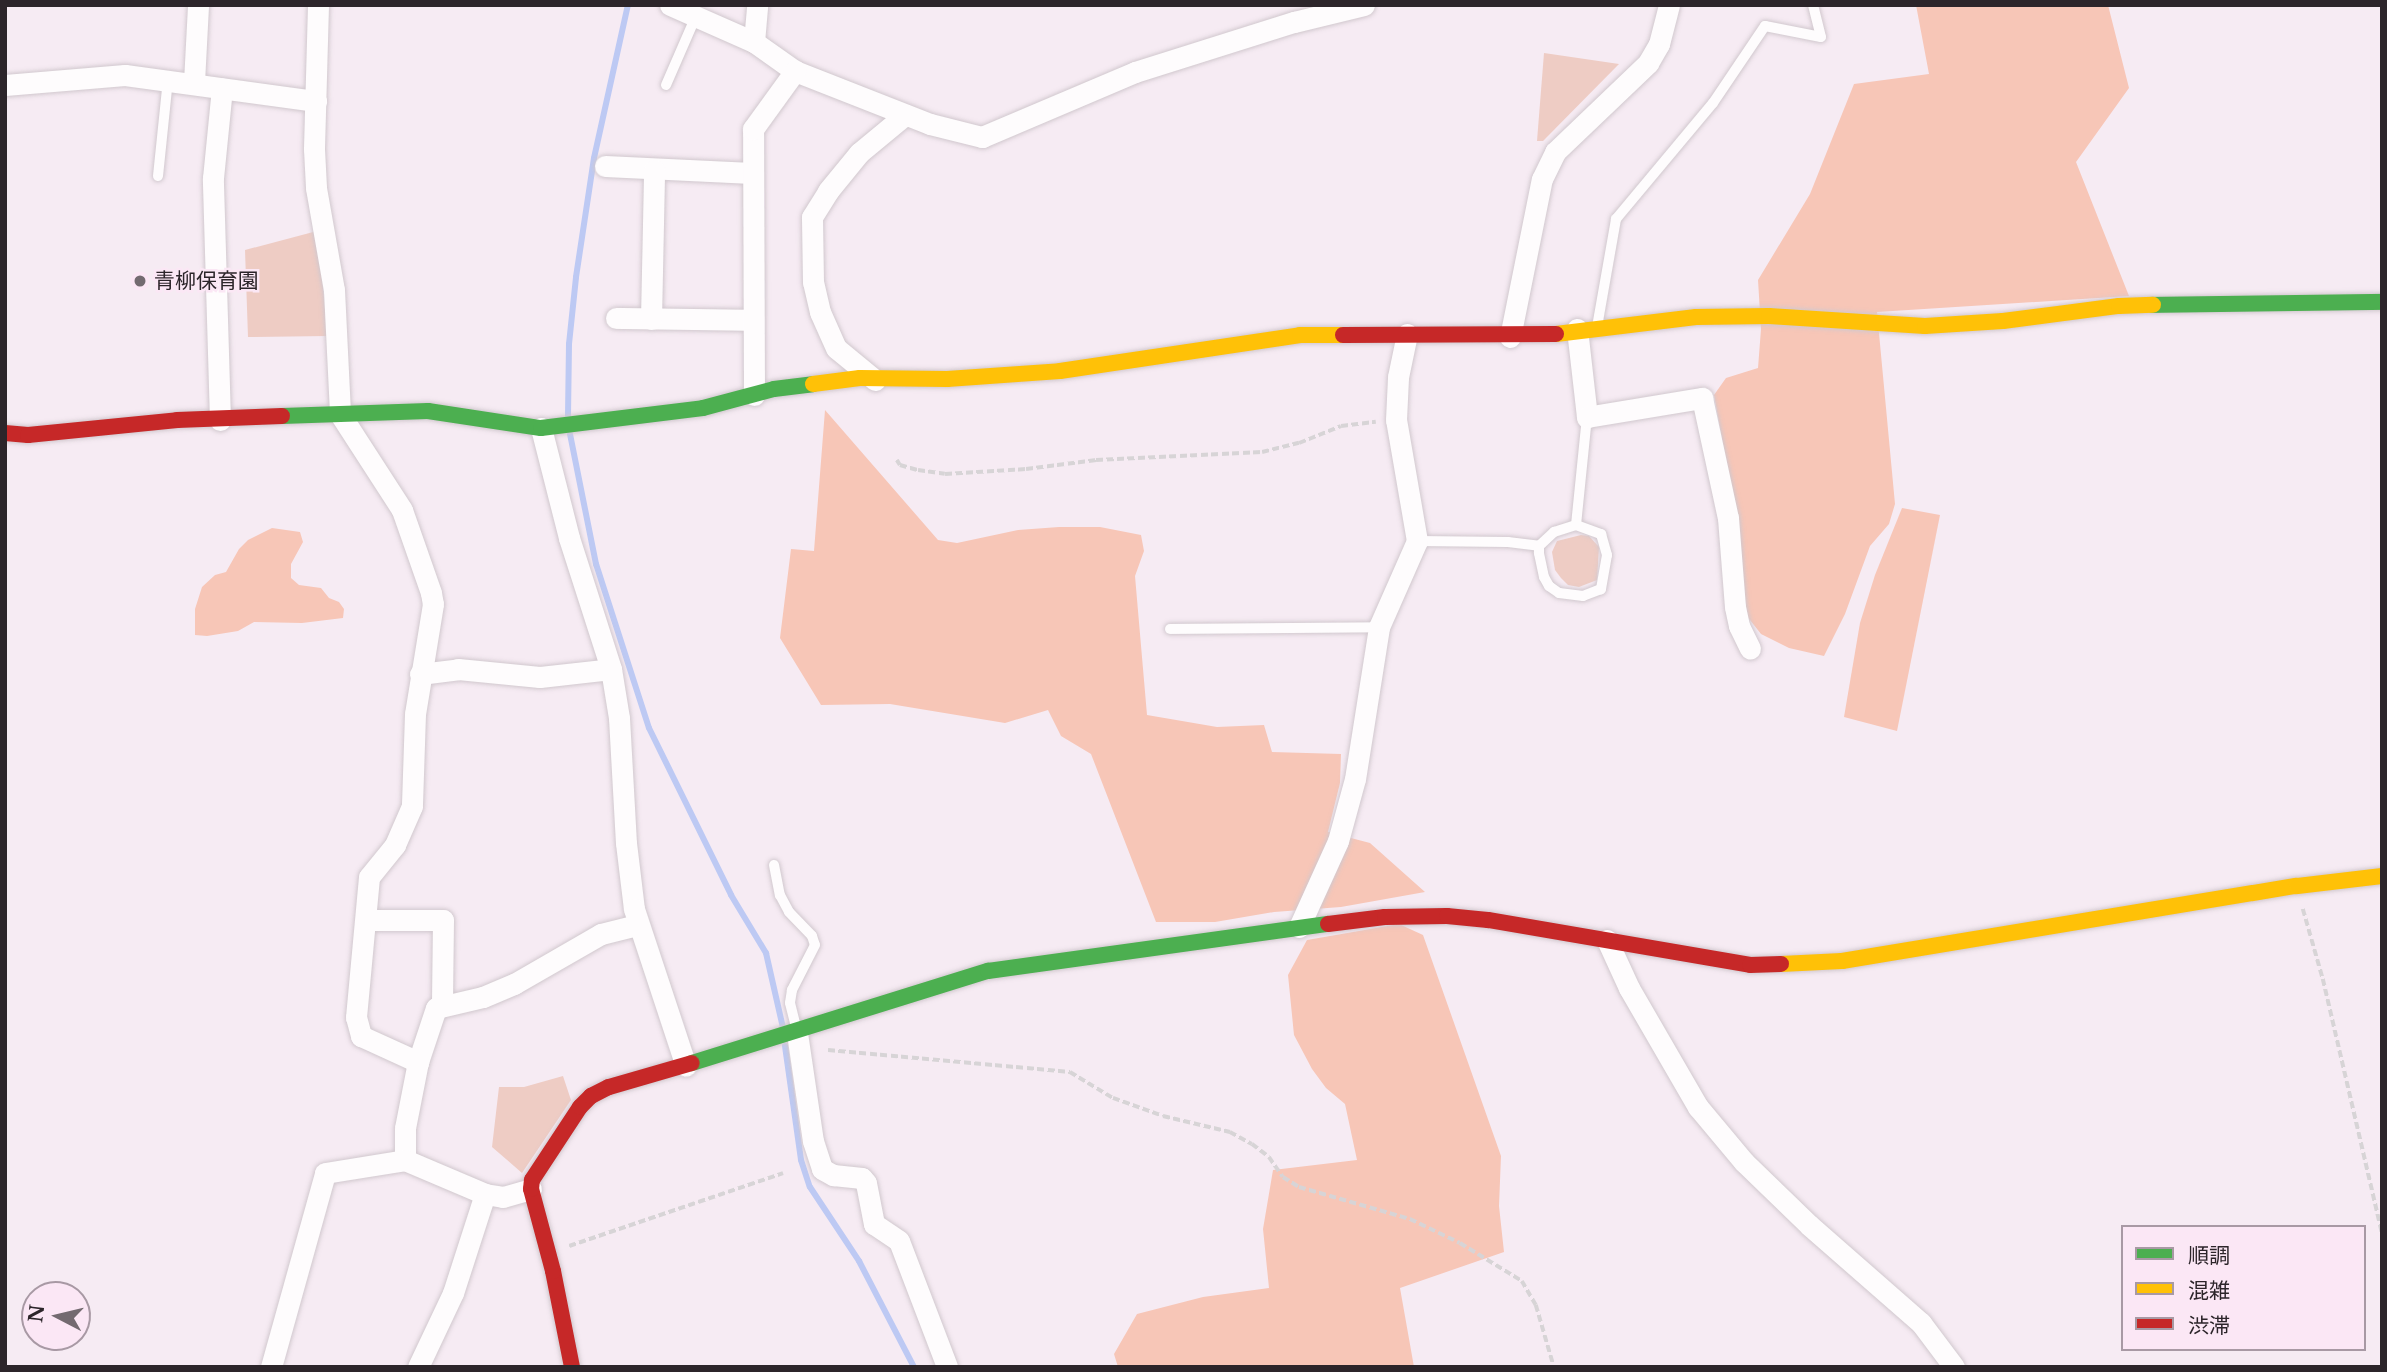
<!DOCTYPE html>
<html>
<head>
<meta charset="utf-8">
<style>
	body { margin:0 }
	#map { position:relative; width:2387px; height:1372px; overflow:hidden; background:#f6ebf3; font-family:"Libre Baskerville","Noto Sans JP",serif }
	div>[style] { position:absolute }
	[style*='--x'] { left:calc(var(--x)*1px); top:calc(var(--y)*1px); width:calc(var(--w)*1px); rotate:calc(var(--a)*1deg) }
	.green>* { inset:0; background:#eeccc4 }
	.forest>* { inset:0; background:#f7c6b7 }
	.stream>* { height:6px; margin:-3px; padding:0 3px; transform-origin:3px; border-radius:3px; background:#bdc9f3 }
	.path>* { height:3.5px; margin-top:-1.75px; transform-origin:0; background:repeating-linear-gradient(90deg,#d7d4d6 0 7px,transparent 0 10.5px) }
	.roads { filter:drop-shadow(0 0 2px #d1c8ce) drop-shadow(0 0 2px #d1c8ce) }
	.lane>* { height:10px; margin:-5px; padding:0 5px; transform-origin:5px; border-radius:5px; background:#fefcfd }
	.street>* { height:21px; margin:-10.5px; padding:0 10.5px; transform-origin:10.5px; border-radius:10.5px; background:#fefcfd }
	.fast>* { height:16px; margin:-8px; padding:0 8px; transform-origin:8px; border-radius:8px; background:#4caf50 }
	.slow>* { height:16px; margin:-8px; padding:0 8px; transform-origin:8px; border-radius:8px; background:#ffc107 }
	.jam>* { height:16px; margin:-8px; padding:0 8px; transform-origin:8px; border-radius:8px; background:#c62828 }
	.dots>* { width:19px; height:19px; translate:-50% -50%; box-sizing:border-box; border:4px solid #fbe7f5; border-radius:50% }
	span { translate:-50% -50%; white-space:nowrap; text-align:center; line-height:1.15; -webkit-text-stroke:5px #fbe7f5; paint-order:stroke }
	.poi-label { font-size:21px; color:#2c252a }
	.left { translate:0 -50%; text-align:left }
	.frame { position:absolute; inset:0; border:7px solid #2c252a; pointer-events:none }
	.legend { position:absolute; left:2121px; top:1225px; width:245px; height:126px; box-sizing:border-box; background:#fbe7f5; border:2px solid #a899a4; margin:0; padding:9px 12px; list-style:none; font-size:21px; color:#2c252a }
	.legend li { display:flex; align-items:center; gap:14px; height:35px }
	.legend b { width:35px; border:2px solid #a899a4 }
	.north { position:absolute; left:21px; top:1281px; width:70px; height:70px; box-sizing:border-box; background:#fbe7f5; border:2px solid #a899a4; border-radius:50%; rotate:277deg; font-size:19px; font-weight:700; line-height:28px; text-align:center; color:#2c252a }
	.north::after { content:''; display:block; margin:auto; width:24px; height:32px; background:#736a70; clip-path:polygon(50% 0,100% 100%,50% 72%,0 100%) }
</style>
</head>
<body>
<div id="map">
	<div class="green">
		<div style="clip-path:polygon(1544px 53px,1619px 64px,1543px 141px,1537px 141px)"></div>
		<div style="clip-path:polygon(317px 231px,328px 336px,248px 337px,245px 250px)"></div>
		<div style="clip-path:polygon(1581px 535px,1589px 536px,1599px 547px,1597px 580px,1579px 587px,1568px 585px,1561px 578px,1555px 570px,1552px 552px,1557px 541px)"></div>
		<div style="clip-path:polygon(563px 1076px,571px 1100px,522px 1173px,492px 1147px,499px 1087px,524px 1087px)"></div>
	</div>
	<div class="forest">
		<div style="clip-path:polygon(1916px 5px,2108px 5px,2129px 88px,2076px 162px,2129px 296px,1877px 312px,1895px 504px,1889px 524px,1870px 546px,1845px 614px,1824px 656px,1789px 648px,1761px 634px,1746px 615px,1734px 504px,1714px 395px,1726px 378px,1758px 368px,1761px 329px,1758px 280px,1810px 194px,1854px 84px,1929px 74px)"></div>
		<div style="clip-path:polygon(825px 410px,938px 540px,957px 543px,1018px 530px,1059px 527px,1100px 527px,1141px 535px,1144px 551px,1135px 576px,1147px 715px,1217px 727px,1264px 725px,1272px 752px,1341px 754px,1340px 783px,1328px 832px,1370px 843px,1425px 892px,1341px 907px,1274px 912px,1215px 922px,1156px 922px,1091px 754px,1061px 736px,1048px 710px,1005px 723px,890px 704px,821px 705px,780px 638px,791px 549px,814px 551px)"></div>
		<div style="clip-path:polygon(1902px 508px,1940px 515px,1897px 731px,1844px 717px,1860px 623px,1875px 575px)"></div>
		<div style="clip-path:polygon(272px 528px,300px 532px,303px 542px,291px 564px,291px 578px,299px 585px,321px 588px,329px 598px,339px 602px,344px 609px,343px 618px,302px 623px,254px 622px,238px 631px,207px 636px,195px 635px,195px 609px,202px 587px,215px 575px,226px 572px,239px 549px,248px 540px)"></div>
		<div style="clip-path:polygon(1399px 924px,1423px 935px,1501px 1156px,1499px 1206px,1504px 1252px,1400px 1288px,1414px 1367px,1118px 1367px,1114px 1354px,1137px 1314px,1203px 1297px,1269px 1288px,1263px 1229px,1273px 1170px,1357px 1160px,1345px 1104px,1326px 1088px,1312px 1069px,1294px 1035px,1288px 975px,1307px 940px)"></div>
	</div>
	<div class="stream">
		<div style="--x:568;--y:416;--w:72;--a:-89.2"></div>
		<div style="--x:569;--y:344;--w:67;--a:-84"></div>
		<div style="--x:576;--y:277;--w:120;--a:-81.4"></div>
		<div style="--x:594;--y:158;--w:157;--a:-77.5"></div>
		<div style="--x:570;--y:434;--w:133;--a:78.7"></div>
		<div style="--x:596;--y:564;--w:172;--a:72.1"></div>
		<div style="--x:649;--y:728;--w:186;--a:63.8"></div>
		<div style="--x:731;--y:895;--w:68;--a:58.9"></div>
		<div style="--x:766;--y:953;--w:77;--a:77.2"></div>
		<div style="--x:785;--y:1046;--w:115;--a:82"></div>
		<div style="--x:801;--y:1160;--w:28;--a:72"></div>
		<div style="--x:810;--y:1187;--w:89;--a:56.5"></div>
		<div style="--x:859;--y:1261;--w:119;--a:62.6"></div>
	</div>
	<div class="path">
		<div style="--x:897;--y:460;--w:6;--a:59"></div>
		<div style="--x:900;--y:465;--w:19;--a:16"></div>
		<div style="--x:918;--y:470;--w:27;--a:8"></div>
		<div style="--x:945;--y:474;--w:81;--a:-3.5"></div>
		<div style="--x:1026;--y:469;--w:71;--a:-7.3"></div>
		<div style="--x:1096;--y:460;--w:166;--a:-2.8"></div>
		<div style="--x:1262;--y:452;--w:38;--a:-14"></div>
		<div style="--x:1299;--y:443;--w:45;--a:-22"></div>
		<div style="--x:1341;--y:426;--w:35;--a:-7"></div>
		<div style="--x:2303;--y:909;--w:73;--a:74.1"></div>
		<div style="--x:2323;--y:979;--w:261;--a:76.9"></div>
		<div style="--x:828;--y:1050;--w:243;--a:5.2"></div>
		<div style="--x:1070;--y:1072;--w:50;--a:31.2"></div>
		<div style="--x:1113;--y:1098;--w:53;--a:19.8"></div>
		<div style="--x:1163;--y:1116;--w:69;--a:13.4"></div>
		<div style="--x:1230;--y:1132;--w:25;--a:29"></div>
		<div style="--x:1252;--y:1144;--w:21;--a:37"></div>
		<div style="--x:1269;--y:1157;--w:24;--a:55"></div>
		<div style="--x:1283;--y:1177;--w:19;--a:32"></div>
		<div style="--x:1299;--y:1187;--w:116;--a:16.1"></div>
		<div style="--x:1410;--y:1219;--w:55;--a:25.6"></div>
		<div style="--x:1460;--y:1243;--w:73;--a:31.5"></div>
		<div style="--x:1522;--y:1281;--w:28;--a:60"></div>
		<div style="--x:1536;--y:1305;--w:65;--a:73.8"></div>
		<div style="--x:569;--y:1246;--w:226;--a:-18.8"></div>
	</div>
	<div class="roads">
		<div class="lane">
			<div style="--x:666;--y:85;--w:75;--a:-66.5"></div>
			<div style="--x:158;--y:176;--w:97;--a:-84.1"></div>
			<div style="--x:1597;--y:327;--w:110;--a:-80"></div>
			<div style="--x:1616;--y:219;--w:151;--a:-50.1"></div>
			<div style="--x:1713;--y:103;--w:93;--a:-56"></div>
			<div style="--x:1765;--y:26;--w:57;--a:11.1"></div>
			<div style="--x:1821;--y:37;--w:33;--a:-104"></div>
			<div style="--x:1576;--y:525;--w:27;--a:20"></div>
			<div style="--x:1601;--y:534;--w:22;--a:74"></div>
			<div style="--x:1607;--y:555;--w:35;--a:100"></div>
			<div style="--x:1601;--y:589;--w:19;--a:159"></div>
			<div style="--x:1583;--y:596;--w:24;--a:-173"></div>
			<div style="--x:1559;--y:593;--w:12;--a:-145"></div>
			<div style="--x:1549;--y:586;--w:10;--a:-119"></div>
			<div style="--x:1544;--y:577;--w:25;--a:-102"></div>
			<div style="--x:1539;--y:553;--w:7;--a:-90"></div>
			<div style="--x:1539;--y:546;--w:21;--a:-43"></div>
			<div style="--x:1554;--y:532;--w:23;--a:-18"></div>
			<div style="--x:1576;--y:525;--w:109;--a:-84.2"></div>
			<div style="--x:1417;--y:541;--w:91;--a:0.6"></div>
			<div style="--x:1508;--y:542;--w:31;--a:7"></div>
			<div style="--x:1170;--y:629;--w:209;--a:-0.5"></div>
			<div style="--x:774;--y:865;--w:31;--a:79"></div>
			<div style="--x:780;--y:895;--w:19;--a:62"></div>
			<div style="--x:789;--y:912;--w:33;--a:46"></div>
			<div style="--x:812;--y:936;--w:9;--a:72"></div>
			<div style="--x:815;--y:945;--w:51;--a:117.1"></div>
			<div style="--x:792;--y:990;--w:13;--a:99"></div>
			<div style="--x:790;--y:1003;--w:29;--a:76"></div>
		</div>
		<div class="street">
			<div style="--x:318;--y:5;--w:144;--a:91.6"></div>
			<div style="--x:314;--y:149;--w:39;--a:87"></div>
			<div style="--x:316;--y:188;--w:104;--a:80"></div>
			<div style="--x:334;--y:290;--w:124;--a:87.2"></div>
			<div style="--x:340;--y:414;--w:114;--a:57.1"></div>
			<div style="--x:402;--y:510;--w:88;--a:70.7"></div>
			<div style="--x:431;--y:593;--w:11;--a:80"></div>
			<div style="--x:433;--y:604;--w:111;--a:99.3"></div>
			<div style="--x:415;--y:714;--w:92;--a:91.9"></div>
			<div style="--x:412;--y:806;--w:43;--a:113.6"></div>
			<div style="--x:395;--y:845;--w:41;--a:129.1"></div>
			<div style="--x:369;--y:877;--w:141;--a:95.3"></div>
			<div style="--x:356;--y:1017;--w:20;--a:75"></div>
			<div style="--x:361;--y:1036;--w:63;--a:24.5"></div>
			<div style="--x:670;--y:5;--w:92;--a:23.8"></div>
			<div style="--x:754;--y:42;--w:50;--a:35.3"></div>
			<div style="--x:795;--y:71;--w:145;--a:21.4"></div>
			<div style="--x:930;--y:124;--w:54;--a:14"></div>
			<div style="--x:982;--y:137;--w:166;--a:-23"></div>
			<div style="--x:1135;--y:72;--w:167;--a:-17.5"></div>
			<div style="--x:1294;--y:22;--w:72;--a:-13.7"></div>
			<div style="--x:754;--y:42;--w:37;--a:-85"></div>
			<div style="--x:194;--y:82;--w:77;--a:-87"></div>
			<div style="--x:5;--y:85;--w:120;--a:-4.8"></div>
			<div style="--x:125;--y:75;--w:193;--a:7.8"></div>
			<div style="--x:605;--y:166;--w:147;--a:2.7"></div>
			<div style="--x:616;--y:318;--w:137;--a:0.8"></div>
			<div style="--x:651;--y:319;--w:149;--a:-88.8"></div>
			<div style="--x:1577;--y:329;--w:89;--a:83.5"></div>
			<div style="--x:1587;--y:417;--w:117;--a:-9.4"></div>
			<div style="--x:1702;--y:398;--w:123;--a:77.8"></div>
			<div style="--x:1728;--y:518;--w:89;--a:85.5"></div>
			<div style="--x:1735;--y:607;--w:19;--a:78"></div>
			<div style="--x:1739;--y:626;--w:25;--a:64"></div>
			<div style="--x:1510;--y:337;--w:161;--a:-78.6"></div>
			<div style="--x:1542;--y:179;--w:30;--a:-64"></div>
			<div style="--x:1555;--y:152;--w:129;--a:-43.7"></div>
			<div style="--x:1648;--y:63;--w:22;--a:-60"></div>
			<div style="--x:1659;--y:44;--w:40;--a:-75.6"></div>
			<div style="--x:875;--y:380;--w:50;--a:-140.6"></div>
			<div style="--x:836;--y:348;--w:39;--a:-114"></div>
			<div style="--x:820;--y:312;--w:31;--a:-103"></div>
			<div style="--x:813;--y:282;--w:65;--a:-90.9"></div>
			<div style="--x:812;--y:217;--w:31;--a:-58"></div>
			<div style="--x:828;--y:191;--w:49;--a:-50.8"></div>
			<div style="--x:859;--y:153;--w:60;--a:-39.6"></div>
			<div style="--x:754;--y:395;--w:266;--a:-90.2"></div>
			<div style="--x:753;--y:129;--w:72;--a:-54.1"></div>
			<div style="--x:220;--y:420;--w:242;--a:-91.7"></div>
			<div style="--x:213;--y:178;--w:90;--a:-84.3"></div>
			<div style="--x:541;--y:428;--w:114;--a:75.7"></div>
			<div style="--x:569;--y:538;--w:138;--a:72.2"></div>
			<div style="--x:611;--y:669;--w:50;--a:80.7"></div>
			<div style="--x:619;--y:718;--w:125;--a:86.8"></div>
			<div style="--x:626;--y:843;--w:66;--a:83.1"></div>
			<div style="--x:634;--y:909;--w:165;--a:71.7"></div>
			<div style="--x:420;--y:674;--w:38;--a:-7"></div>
			<div style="--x:458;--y:669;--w:82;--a:5.6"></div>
			<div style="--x:540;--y:677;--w:71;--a:-6.4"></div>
			<div style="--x:367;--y:920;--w:76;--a:0"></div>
			<div style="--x:443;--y:920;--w:85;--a:90.7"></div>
			<div style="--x:1299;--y:927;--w:94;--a:-65.6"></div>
			<div style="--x:1338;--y:841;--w:64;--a:-74.7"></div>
			<div style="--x:1355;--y:779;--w:154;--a:-81"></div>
			<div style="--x:1379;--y:627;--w:94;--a:-66.2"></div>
			<div style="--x:1417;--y:541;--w:123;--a:-99.8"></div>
			<div style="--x:1396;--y:420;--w:43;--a:-87.3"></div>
			<div style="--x:1398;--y:377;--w:44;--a:-78.2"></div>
			<div style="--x:1607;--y:940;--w:53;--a:65.4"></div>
			<div style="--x:1629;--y:988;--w:138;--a:59.9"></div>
			<div style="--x:1698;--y:1107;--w:72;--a:50.1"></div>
			<div style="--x:1744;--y:1162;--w:91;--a:44.1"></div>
			<div style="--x:1809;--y:1225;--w:149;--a:41.2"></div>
			<div style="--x:1921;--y:1323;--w:55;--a:53.1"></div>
			<div style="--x:797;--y:1033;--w:109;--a:81.6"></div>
			<div style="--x:813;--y:1141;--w:29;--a:72"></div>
			<div style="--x:822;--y:1169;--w:13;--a:29"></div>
			<div style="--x:833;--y:1175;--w:29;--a:6"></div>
			<div style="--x:862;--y:1178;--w:6;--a:51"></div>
			<div style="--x:866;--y:1183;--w:42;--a:79"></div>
			<div style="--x:874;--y:1224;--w:30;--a:34"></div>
			<div style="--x:899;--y:1241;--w:135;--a:69.1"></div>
			<div style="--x:405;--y:1160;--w:32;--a:-90"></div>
			<div style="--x:405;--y:1128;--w:67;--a:-78.9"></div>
			<div style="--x:418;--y:1062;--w:57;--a:-71.6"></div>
			<div style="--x:436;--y:1008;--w:48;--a:-13.2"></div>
			<div style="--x:483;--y:997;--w:34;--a:-23"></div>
			<div style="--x:514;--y:984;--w:100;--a:-29.9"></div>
			<div style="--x:601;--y:934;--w:38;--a:-14"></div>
			<div style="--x:271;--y:1367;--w:201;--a:-74.4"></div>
			<div style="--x:325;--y:1173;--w:81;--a:-9.2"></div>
			<div style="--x:405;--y:1160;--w:87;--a:23"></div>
			<div style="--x:485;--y:1194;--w:18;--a:9"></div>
			<div style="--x:503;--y:1197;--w:29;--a:-16"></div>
			<div style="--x:418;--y:1367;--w:82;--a:-64.7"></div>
			<div style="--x:453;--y:1293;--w:104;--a:-72.1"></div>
		</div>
		<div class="fast">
			<div style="--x:2153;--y:305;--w:229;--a:-0.8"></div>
			<div style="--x:282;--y:416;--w:146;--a:-2"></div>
			<div style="--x:428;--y:411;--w:114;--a:8.6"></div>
			<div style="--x:541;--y:428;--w:163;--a:-7"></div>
			<div style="--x:703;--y:408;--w:73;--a:-15"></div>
			<div style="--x:774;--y:389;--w:39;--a:-7"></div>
			<div style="--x:692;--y:1063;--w:310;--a:-17.3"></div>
			<div style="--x:988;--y:971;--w:343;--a:-7.9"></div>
		</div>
		<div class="slow">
			<div style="--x:1556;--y:334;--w:141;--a:-6.9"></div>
			<div style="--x:1696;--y:317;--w:73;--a:-0.8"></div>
			<div style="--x:1769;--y:316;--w:156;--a:3.7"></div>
			<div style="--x:1925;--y:326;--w:78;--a:-3.7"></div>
			<div style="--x:2003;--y:321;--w:117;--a:-7.4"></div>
			<div style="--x:2119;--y:306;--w:34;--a:-2"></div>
			<div style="--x:813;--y:384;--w:47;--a:-7.3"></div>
			<div style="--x:860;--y:378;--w:87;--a:0.7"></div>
			<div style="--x:947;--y:379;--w:113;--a:-4"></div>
			<div style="--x:1060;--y:371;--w:243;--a:-8.5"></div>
			<div style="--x:1300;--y:335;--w:43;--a:0"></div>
			<div style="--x:1781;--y:964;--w:61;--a:-2.8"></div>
			<div style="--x:1842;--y:961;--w:461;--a:-9.4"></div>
			<div style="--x:2297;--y:886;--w:86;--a:-6.7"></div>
		</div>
		<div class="jam">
			<div style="--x:1343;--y:335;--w:213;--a:-0.3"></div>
			<div style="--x:5;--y:433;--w:23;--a:5"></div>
			<div style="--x:28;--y:435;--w:150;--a:-5.7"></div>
			<div style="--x:177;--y:420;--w:105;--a:-2.2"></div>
			<div style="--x:1328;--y:924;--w:57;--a:-7"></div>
			<div style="--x:1385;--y:917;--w:62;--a:-0.9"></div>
			<div style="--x:1447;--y:916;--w:41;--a:5.6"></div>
			<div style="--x:1488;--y:920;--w:266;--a:9.7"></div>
			<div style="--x:1750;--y:965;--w:31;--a:-2"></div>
			<div style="--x:572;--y:1367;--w:98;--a:-101.2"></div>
			<div style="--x:553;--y:1271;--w:85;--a:-105"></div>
			<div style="--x:531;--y:1189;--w:9;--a:-84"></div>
			<div style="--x:532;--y:1180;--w:87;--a:-56.7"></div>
			<div style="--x:580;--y:1107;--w:16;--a:-45"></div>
			<div style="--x:591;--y:1096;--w:20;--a:-27"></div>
			<div style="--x:609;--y:1087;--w:86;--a:-16.1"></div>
		</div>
	</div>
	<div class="dots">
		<div style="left:140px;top:281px;background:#736a70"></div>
	</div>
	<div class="poi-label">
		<span class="left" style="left:154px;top:281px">青柳保育園</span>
	</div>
	<div class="frame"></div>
	<ul class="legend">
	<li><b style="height:9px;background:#4caf50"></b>順調</li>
	<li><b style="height:9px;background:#ffc107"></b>混雑</li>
	<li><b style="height:9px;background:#c62828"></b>渋滞</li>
	</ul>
	<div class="north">N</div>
</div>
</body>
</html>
